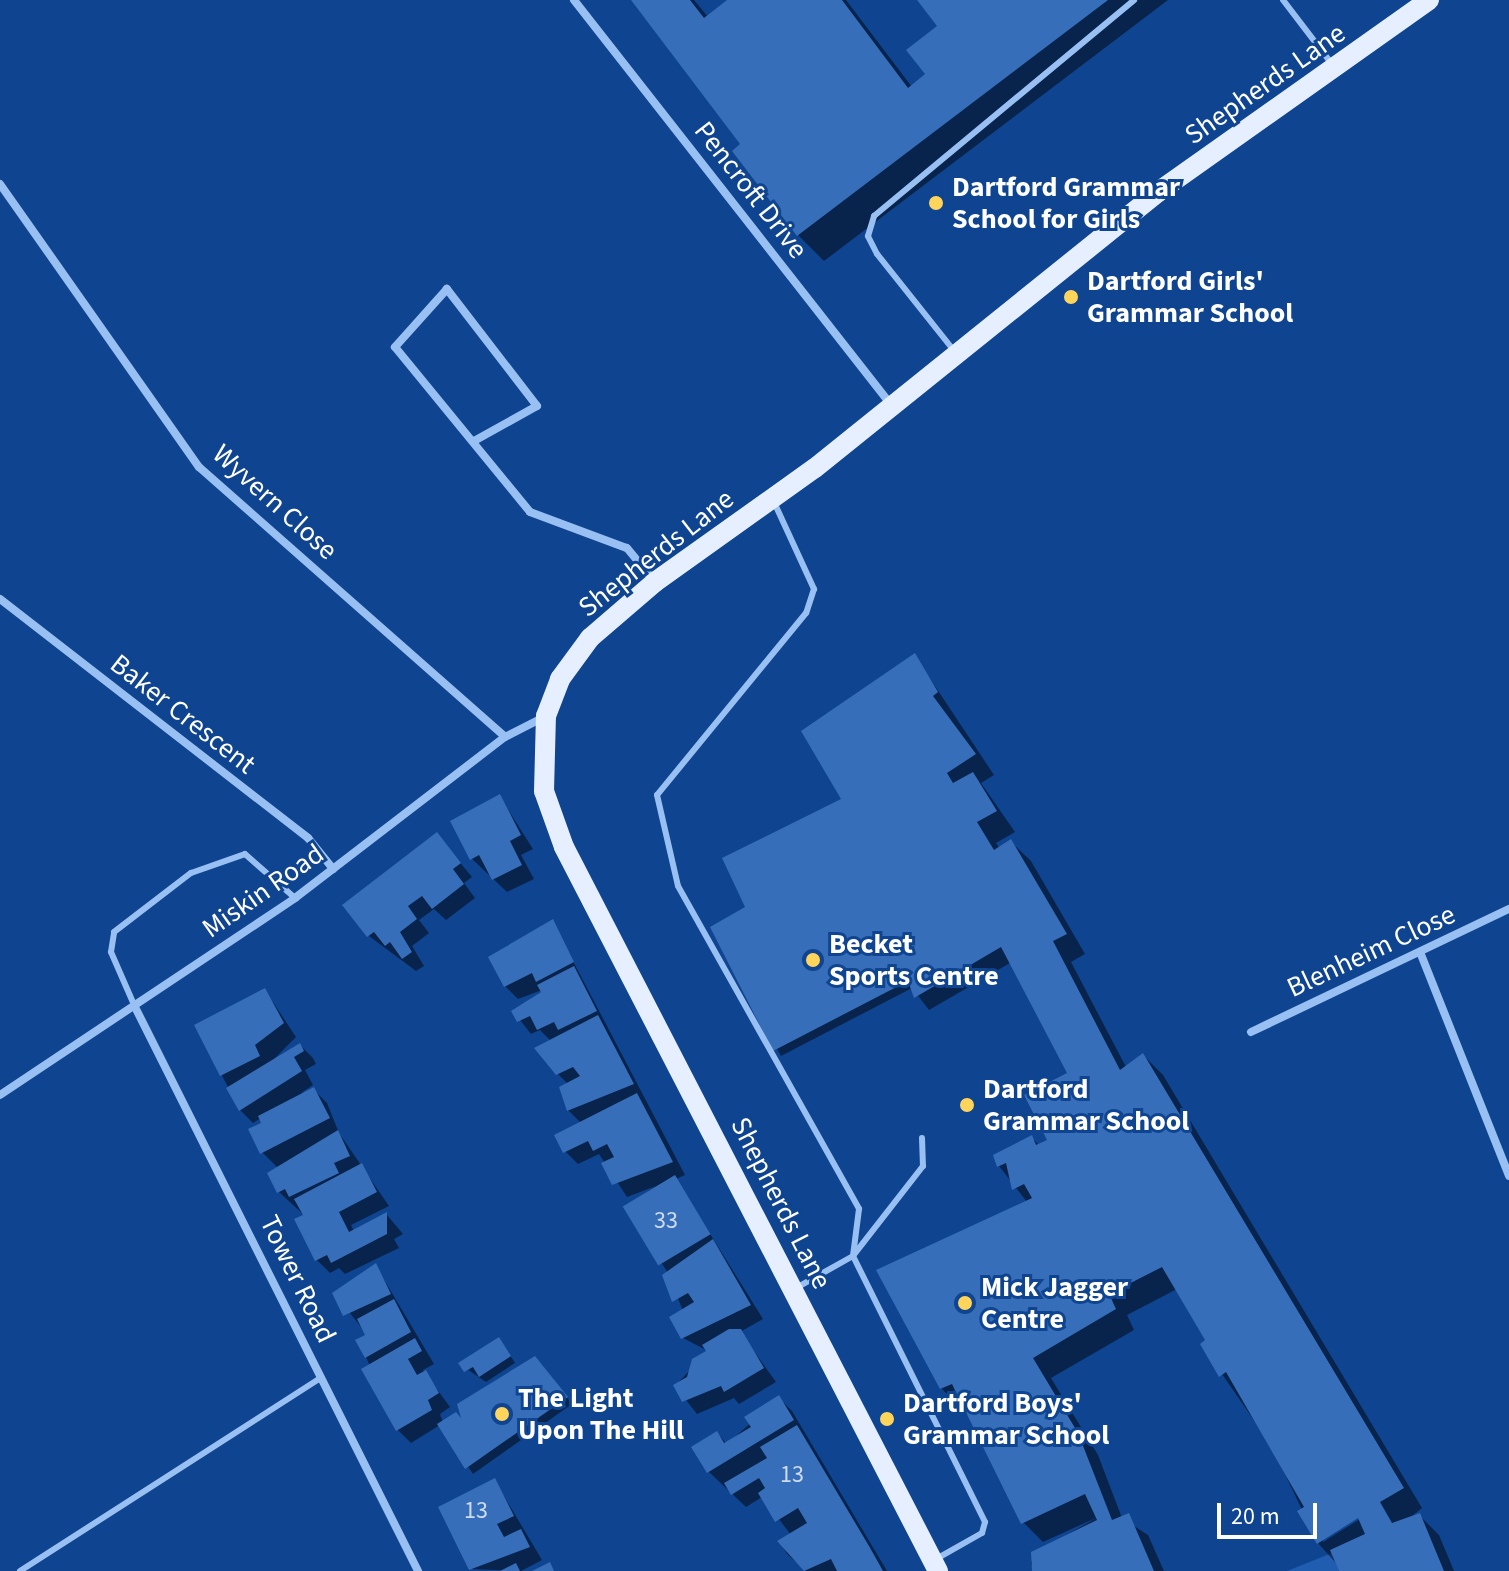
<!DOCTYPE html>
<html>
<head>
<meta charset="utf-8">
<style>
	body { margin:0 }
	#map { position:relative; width:1509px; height:1571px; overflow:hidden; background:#0f4490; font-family:"Source Sans 3",sans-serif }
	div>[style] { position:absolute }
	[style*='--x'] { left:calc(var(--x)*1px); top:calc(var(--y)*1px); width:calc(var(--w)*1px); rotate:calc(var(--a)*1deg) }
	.green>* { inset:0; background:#205db0 }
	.shadow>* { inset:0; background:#0007 }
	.building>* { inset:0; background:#376eb9; transform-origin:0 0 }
	.lane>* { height:6px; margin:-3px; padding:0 3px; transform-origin:3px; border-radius:3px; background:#99c0f3 }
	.street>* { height:8px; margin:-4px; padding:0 4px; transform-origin:4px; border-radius:4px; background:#99c0f3 }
	.primary>* { height:20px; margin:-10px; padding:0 10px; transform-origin:10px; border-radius:10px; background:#e5efff }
	.dots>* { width:22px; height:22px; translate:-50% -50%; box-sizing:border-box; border:4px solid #0f4490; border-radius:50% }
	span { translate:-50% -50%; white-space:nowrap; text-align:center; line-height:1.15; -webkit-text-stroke:6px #0f4490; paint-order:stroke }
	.number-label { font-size:24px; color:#cddbee }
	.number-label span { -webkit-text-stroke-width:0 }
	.street-label { font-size:28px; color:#fff }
	.poi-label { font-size:28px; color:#fff; font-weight:700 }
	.left { translate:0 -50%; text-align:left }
	.scale { position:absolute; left:1217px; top:1503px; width:100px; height:36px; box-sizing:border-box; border:4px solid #fff; border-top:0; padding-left:10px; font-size:24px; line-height:28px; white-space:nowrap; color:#fff; -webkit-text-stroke:6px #0f4490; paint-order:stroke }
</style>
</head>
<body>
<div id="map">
	<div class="green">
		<div style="clip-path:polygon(1332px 1553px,1339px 1571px,1287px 1571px)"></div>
	</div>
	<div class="shadow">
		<div style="clip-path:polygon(633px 0,694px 0,708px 17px,731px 0,846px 0,912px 87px,928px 75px,940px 27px,920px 0,1168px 0,824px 261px,798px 235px,743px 144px)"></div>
		<div style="clip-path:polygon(evenodd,915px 656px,994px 775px,981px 783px,1015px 832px,996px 843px,1000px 849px,1011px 842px,1031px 861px,1085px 954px,1071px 962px,1126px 1067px,1143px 1055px,1163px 1075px,1422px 1508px,1407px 1520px,1419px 1515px,1439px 1535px,1454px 1571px,1343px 1571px,1318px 1543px,1271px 1445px,1202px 1345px,1208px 1340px,1177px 1289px,1127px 1315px,1134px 1330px,1051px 1378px,1098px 1455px,1122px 1518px,1148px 1535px,1164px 1571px,1036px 1571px,1031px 1564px,1033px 1554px,1098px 1517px,1043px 1542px,1023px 1522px,957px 1389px,947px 1394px,941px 1388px,1027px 1202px,999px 1166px,1031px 1137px,1040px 1146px,1049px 1141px,1070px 1073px,1010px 963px,929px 1010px,912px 988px,781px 1056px,713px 928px,749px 908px,840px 801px,915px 656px,1366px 1511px,1368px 1514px,1323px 1542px,1323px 1537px,1366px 1511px)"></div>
		<div style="clip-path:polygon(500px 797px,533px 849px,521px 855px,534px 879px,507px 892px,471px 858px)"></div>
		<div style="clip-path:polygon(437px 835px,472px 877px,464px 883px,475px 898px,446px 920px,434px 909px,419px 920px,429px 933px,412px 946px,424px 966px,416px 971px,369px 936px)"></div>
		<div style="clip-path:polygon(552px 921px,685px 1175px,676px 1179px,763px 1319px,740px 1332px,776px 1382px,739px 1404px,734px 1398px,697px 1414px,675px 1386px,708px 1351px,683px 1338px,683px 1311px,668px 1273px,625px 1207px,656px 1186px,627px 1197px,599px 1154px,578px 1164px,565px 1151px,582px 1124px,568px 1110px,568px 1084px,558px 1074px,551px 1041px,540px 1030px,531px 1034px,513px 1011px,547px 988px,518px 999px,505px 986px)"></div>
		<div style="clip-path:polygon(265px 990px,296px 1037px,269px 1064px,300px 1045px,313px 1058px,316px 1064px,305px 1070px,313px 1085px,301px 1093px,314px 1090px,327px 1103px,339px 1133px,389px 1206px,351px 1225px,354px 1231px,387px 1215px,403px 1234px,394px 1239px,399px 1248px,345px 1274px,339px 1268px,330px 1273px,317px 1260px,305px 1216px,279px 1192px,278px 1168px,262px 1152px,261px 1118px,253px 1123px,240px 1110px,196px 1026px)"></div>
		<div style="clip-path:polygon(376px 1266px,434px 1364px,423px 1370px,450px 1407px,440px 1414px,443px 1423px,464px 1422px,541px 1364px,572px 1404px,473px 1474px,440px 1425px,411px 1443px,398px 1430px,366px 1357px,368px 1336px,335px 1294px)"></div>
		<div style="clip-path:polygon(504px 1346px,515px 1363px,486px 1382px,467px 1369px)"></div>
		<div style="clip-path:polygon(779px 1398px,792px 1411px,887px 1571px,806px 1571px,787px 1554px,780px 1542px,791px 1535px,762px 1497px,746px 1507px,709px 1472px,694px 1447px,717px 1433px,727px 1444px)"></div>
		<div style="clip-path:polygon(495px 1481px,542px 1560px,521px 1571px,471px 1569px)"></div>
	</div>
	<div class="building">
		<div style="clip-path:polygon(631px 0,690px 0,704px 18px,727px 0,842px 0,908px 88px,925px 74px,906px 50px,937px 26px,917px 0,1108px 0,797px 236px,732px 151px,740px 144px)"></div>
		<div style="clip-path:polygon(915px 653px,938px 692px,933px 696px,976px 754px,947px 773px,953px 783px,973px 772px,997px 811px,977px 822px,994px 850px,1011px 839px,1067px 934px,1053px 941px,1120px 1070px,1143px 1053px,1404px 1488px,1380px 1502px,1392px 1523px,1420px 1513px,1444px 1571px,1339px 1571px,1330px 1550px,1365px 1534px,1358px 1518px,1317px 1544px,1297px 1511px,1304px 1507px,1226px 1372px,1219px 1377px,1200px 1344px,1205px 1340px,1162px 1267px,1109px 1294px,1116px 1309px,1033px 1358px,1078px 1433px,1112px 1520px,1129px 1513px,1154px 1571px,1032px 1571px,1031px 1552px,1097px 1520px,1085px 1494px,1021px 1524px,952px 1384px,940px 1389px,876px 1270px,1032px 1198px,1024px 1184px,1012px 1190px,1006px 1163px,997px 1167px,993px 1155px,1032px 1135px,1036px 1145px,1047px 1140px,1024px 1095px,1067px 1073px,1001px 947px,914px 998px,908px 981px,773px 1051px,710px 927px,745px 907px,722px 858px,841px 799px,801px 731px)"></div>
		<div style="clip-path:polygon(500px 794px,521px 835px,510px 841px,522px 865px,492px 880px,479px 855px,470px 860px,450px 821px)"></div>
		<div style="clip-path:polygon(437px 832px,461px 863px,453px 869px,464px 884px,432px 909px,422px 896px,408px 906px,417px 919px,400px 932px,412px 952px,402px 959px,390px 942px,385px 946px,374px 932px,367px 937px,342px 905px)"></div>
		<div style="clip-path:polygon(553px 919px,574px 962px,536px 982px,532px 973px,504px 987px,488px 957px)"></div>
		<div style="clip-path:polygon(574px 966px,597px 1011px,558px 1030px,554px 1022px,537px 1030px,530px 1016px,517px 1022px,511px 1011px,541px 992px,537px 985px)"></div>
		<div style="clip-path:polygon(265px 988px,284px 1023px,255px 1045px,260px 1056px,220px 1076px,194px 1025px)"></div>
		<div style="clip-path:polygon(598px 1015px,634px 1084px,567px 1111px,559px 1087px,580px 1076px,573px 1067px,556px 1075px,534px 1048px)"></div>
		<div style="clip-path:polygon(300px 1043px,304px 1051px,294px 1057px,302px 1071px,239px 1111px,226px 1088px)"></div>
		<div style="clip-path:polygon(314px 1087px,330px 1118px,260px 1154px,248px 1129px,261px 1123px,258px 1116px)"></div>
		<div style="clip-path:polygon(637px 1093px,673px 1162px,612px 1185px,601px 1163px,614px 1157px,607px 1144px,593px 1151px,588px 1141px,563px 1153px,554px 1135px)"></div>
		<div style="clip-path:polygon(338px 1130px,350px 1156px,334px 1163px,339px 1173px,289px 1197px,285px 1189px,277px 1193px,267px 1173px)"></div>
		<div style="clip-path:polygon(362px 1163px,377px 1192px,339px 1212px,349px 1232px,387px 1212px,387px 1234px,331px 1263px,327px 1255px,315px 1261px,294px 1219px,303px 1215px,294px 1199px)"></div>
		<div style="left:675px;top:1175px;width:69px;height:61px;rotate:59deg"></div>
		<div style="clip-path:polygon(713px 1239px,751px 1305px,681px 1339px,669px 1317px,694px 1302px,688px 1293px,672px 1302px,662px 1275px)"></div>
		<div style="clip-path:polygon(376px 1263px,391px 1294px,343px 1316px,332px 1293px)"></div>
		<div style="clip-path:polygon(394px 1299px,411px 1332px,365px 1358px,355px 1340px,365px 1335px,357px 1319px)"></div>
		<div style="clip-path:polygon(729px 1329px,741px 1329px,764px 1368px,724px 1392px,721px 1386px,682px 1402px,673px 1385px,687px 1377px,692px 1359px,706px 1351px,702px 1345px)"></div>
		<div style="clip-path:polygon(499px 1337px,511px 1356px,479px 1377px,473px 1367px,464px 1372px,458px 1363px)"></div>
		<div style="clip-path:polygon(415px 1338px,422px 1351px,408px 1359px,417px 1375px,426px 1370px,439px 1393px,428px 1400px,432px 1410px,396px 1431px,361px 1369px)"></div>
		<div style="clip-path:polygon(535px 1356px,568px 1397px,465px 1469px,437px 1424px,456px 1412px,461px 1418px,457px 1404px)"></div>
		<div style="clip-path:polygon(779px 1395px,794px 1420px,707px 1473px,691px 1447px,717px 1431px,724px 1443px,751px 1427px,744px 1417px)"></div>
		<div style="clip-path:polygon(797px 1425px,869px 1546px,883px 1571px,837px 1571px,831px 1559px,804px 1571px,777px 1541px,807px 1523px,798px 1508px,775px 1522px,758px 1493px,765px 1488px,759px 1478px,731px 1495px,724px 1483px,767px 1458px,760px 1447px)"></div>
		<div style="clip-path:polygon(495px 1478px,514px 1516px,497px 1524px,504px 1537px,521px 1529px,530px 1547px,469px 1570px,438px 1507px)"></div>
		<div style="clip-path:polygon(550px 1562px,554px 1571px,532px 1571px)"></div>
		<div style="clip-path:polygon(516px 1563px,520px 1571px,500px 1571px)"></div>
	</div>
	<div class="lane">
		<div style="--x:1283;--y:0;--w:81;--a:52.6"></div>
		<div style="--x:955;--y:352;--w:125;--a:-128.5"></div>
		<div style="--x:877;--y:254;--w:20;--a:-117"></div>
		<div style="--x:868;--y:236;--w:21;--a:-73"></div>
		<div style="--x:874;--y:216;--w:338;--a:-39.7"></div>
		<div style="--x:774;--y:502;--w:96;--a:65.3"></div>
		<div style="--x:814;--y:589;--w:25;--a:108"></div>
		<div style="--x:806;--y:613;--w:235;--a:129.3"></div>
		<div style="--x:657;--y:795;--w:93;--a:77"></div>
		<div style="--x:678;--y:886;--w:370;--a:60.7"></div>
		<div style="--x:859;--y:1209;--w:47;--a:97.3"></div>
		<div style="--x:853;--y:1256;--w:65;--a:150.7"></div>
		<div style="--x:135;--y:1007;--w:60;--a:-113.6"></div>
		<div style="--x:111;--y:952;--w:20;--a:-81"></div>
		<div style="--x:114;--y:932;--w:97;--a:-37.5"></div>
		<div style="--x:191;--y:873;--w:57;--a:-19.4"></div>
		<div style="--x:245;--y:854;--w:67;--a:41.3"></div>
		<div style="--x:922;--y:1138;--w:28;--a:88"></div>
		<div style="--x:923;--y:1166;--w:114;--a:127.9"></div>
		<div style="--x:853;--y:1256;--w:297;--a:63.6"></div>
		<div style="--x:985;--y:1522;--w:11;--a:105"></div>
		<div style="--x:982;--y:1533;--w:53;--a:150.5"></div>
		<div style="--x:20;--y:1571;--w:358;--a:-32.7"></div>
	</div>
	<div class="street">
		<div style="--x:574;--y:0;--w:516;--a:51.93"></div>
		<div style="--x:0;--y:184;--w:346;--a:54.9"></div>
		<div style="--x:199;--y:467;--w:408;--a:41.4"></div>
		<div style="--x:474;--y:441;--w:72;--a:-29.1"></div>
		<div style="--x:537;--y:406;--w:148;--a:-127.6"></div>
		<div style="--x:447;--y:289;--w:78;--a:131.9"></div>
		<div style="--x:395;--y:347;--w:213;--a:50.7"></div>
		<div style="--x:530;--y:512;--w:103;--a:20.4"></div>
		<div style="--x:627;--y:548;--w:44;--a:50.5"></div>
		<div style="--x:0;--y:599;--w:390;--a:37.8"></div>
		<div style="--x:308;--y:838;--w:40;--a:51"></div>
		<div style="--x:1420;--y:952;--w:241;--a:68.3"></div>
		<div style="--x:135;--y:1007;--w:631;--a:63.35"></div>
		<div style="--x:1251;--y:1032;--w:286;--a:-25.5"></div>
		<div style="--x:0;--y:1095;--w:355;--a:-33.7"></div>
		<div style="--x:295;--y:898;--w:265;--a:-37.5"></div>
		<div style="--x:505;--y:737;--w:44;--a:-27.1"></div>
	</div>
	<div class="primary">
		<div style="--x:938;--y:1571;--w:815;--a:-117.32"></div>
		<div style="--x:564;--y:847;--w:59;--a:-109.7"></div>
		<div style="--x:544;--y:791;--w:75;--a:-88.5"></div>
		<div style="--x:546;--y:716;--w:40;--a:-69"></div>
		<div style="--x:560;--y:679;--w:51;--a:-53.8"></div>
		<div style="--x:590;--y:638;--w:86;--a:-40.7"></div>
		<div style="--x:655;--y:582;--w:196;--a:-35.5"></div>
		<div style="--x:815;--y:468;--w:440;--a:-38.8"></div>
		<div style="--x:1158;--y:192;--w:332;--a:-35.3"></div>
	</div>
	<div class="dots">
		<div style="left:936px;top:203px;background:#ffd45b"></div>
		<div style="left:1071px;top:297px;background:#ffd45b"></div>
		<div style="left:813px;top:960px;background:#ffd45b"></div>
		<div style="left:967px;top:1105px;background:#ffd45b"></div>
		<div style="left:965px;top:1303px;background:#ffd45b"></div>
		<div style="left:502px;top:1414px;background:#ffd45b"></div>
		<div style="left:887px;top:1419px;background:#ffd45b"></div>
	</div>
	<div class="number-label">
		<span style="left:666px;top:1221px">33</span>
		<span style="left:792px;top:1475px">13</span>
		<span style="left:476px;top:1511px">13</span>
	</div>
	<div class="street-label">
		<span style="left:1265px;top:84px;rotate:-35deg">Shepherds Lane</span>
		<span style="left:751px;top:190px;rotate:52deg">Pencroft Drive</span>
		<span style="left:275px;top:502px;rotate:42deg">Wyvern Close</span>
		<span style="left:656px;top:553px;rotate:-38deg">Shepherds Lane</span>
		<span style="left:183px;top:714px;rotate:38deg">Baker Crescent</span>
		<span style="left:263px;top:891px;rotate:-35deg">Miskin Road</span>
		<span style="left:1371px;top:951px;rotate:-25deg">Blenheim Close</span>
		<span style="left:781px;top:1203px;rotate:63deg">Shepherds Lane</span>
		<span style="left:298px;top:1279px;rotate:64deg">Tower Road</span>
	</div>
	<div class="poi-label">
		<span class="left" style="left:952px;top:203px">Dartford Grammar<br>School for Girls</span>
		<span class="left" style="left:1087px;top:297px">Dartford Girls'<br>Grammar School</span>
		<span class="left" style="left:829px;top:960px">Becket<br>Sports Centre</span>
		<span class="left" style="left:983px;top:1105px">Dartford<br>Grammar School</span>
		<span class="left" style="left:981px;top:1303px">Mick Jagger<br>Centre</span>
		<span class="left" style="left:518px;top:1414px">The Light<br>Upon The Hill</span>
		<span class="left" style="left:903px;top:1419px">Dartford Boys'<br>Grammar School</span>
	</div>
	<div class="scale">20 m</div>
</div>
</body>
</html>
